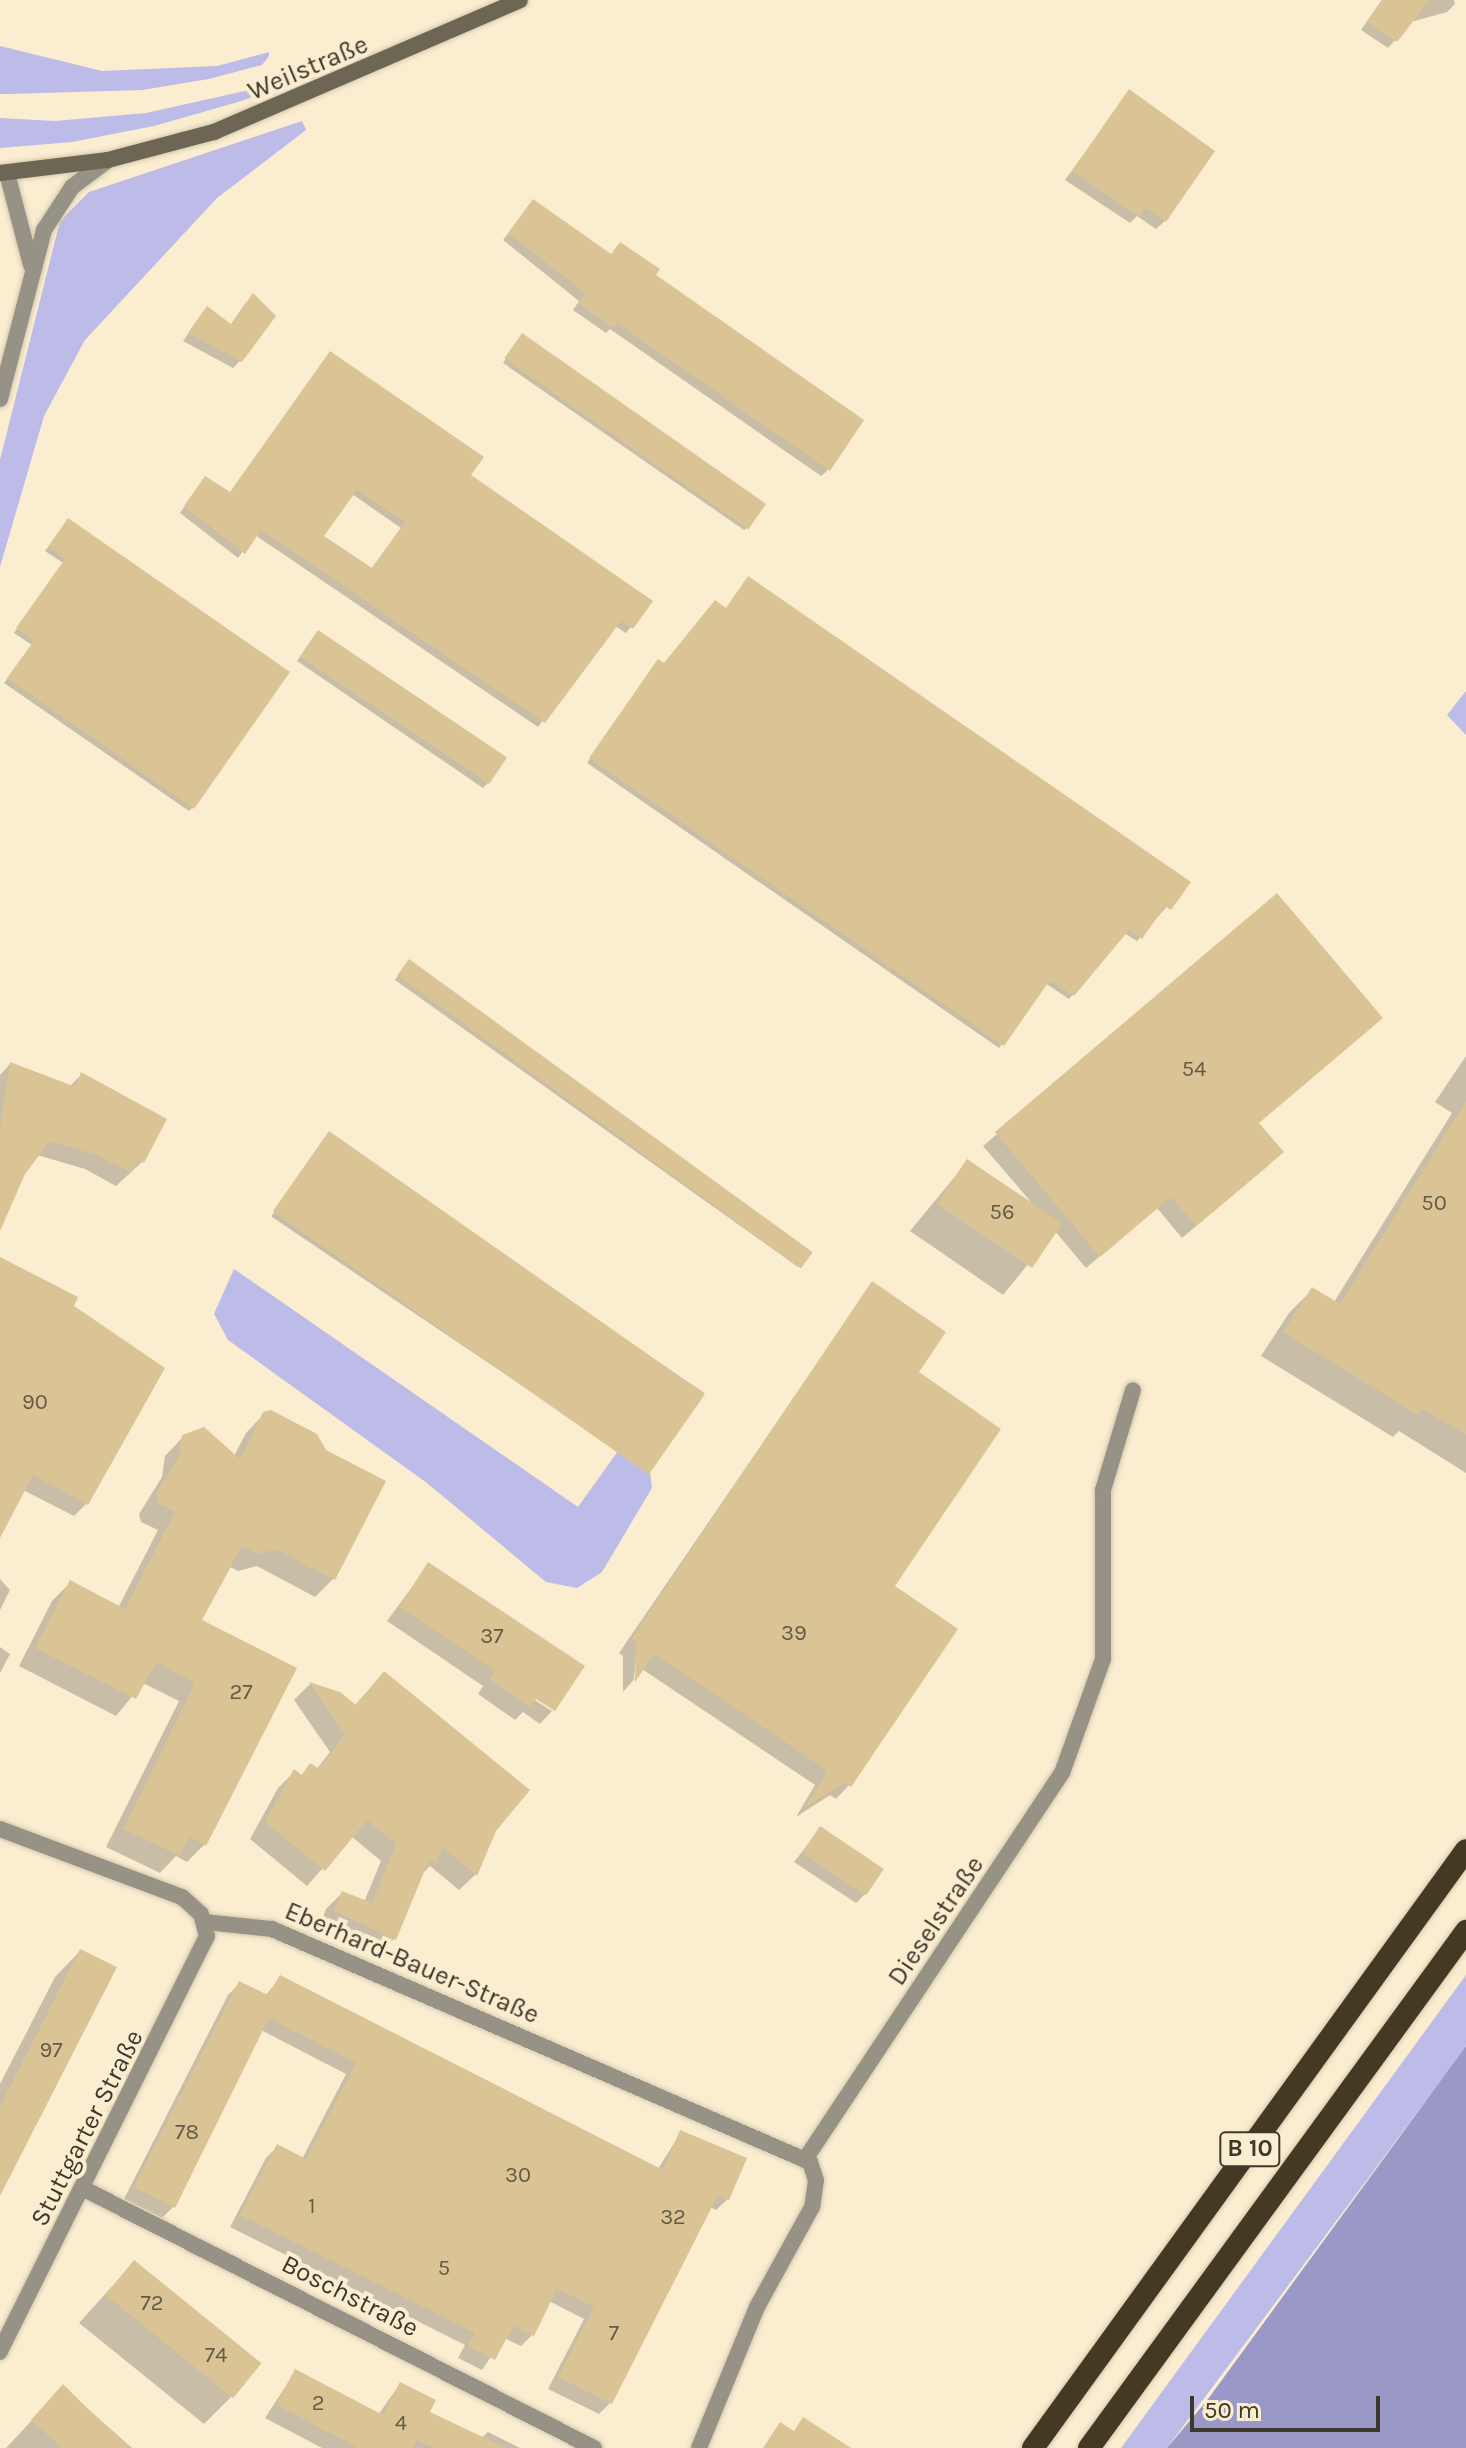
<!DOCTYPE html>
<html>
<head>
<meta charset="utf-8">
<style>
	body { margin:0 }
	#map { position:relative; width:1466px; height:2448px; overflow:hidden; background:#fbedd0; font-family:Karla,sans-serif }
	div>[style] { position:absolute }
	[style*='--x'] { left:calc(var(--x)*1px); top:calc(var(--y)*1px); width:calc(var(--w)*1px); rotate:calc(var(--a)*1deg) }
	.green>* { inset:0; background:#bdbbe7 }
	.water>* { inset:0; background:#9a98c6 }
	.shadow>* { inset:0; background:#0003; transform-origin:0 0 }
	.building>* { inset:0; background:#dac495; transform-origin:0 0 }
	.roads { filter:drop-shadow(0 0 2px #d5c9af) drop-shadow(0 0 2px #d5c9af) }
	.minor>* { height:16px; margin:-8px; padding:0 8px; transform-origin:8px; border-radius:8px; background:#979286 }
	.tertiary>* { height:16px; margin:-8px; padding:0 8px; transform-origin:8px; border-radius:8px; background:#979286 }
	.secondary>* { height:16px; margin:-8px; padding:0 8px; transform-origin:8px; border-radius:8px; background:#6d6654 }
	.trunk>* { height:22px; margin:-11px; padding:0 11px; transform-origin:11px; border-radius:11px; background:#443a24 }
	span { translate:-50% -50%; white-space:nowrap; text-align:center; line-height:1.15; -webkit-text-stroke:8px #fbedd0; paint-order:stroke }
	.number-label { font-size:22px; color:#645b46 }
	.number-label span { -webkit-text-stroke-width:0 }
	.shield-label span { padding:2px 6px; background:#fbedd0; border:2px solid; border-radius:6px; -webkit-text-stroke-width:0 }
	.shield-label { font-size:24px; color:#3d382c; font-weight:700 }
	.street-label { font-size:26px; color:#3d382c }
	.scale { position:absolute; left:1190px; top:2396px; width:190px; height:36px; box-sizing:border-box; border:4px solid #3d382c; border-top:0; padding-left:10px; font-size:24px; line-height:28px; white-space:nowrap; color:#3d382c; -webkit-text-stroke:6px #fbedd0; paint-order:stroke }
</style>
</head>
<body>
<div id="map">
	<div class="green">
		<div style="clip-path:polygon(0 46px,102px 71px,217px 66px,269px 52px,269px 56px,262px 65px,209px 79px,142px 90px,9px 94px,0 94px)"></div>
		<div style="clip-path:polygon(276px 84px,277px 89px,238px 102px,154px 126px,72px 142px,0 148px,0 118px,55px 121px,146px 113px)"></div>
		<div style="clip-path:polygon(302px 121px,306px 130px,217px 198px,85px 340px,44px 416px,0 567px,0 460px,60px 221px,89px 192px)"></div>
		<div style="clip-path:polygon(1466px 691px,1466px 735px,1447px 715px)"></div>
		<div style="clip-path:polygon(234px 1269px,578px 1507px,618px 1451px,650px 1472px,652px 1488px,602px 1572px,577px 1588px,546px 1582px,427px 1483px,228px 1340px,214px 1314px)"></div>
		<div style="clip-path:polygon(1466px 1975px,1466px 2046px,1448px 2071px,1167px 2448px,1121px 2448px)"></div>
	</div>
	<div class="water">
		<div style="clip-path:polygon(1466px 2046px,1466px 2448px,1167px 2448px,1208px 2399px)"></div>
	</div>
	<div class="shadow">
		<div style="clip-path:polygon(1382px 0,1454px 0,1455px 4px,1447px 12px,1411px 22px,1388px 48px,1361px 30px)"></div>
		<div style="clip-path:polygon(1129px 92px,1165px 221px,1156px 229px,1137px 216px,1130px 223px,1065px 180px)"></div>
		<div style="clip-path:polygon(533px 201px,610px 256px,653px 276px,828px 470px,821px 476px,610px 329px,606px 333px,573px 310px,579px 301px,503px 240px)"></div>
		<div style="clip-path:polygon(246px 302px,240px 361px,233px 368px,183px 341px,200px 316px,230px 326px)"></div>
		<div style="clip-path:polygon(519px 340px,748px 527px,744px 530px,503px 363px)"></div>
		<div style="clip-path:polygon(evenodd,469px 475px,650px 602px,626px 633px,615px 626px,538px 727px,255px 535px,238px 558px,180px 513px,200px 484px,229px 494px,469px 475px,352px 494px,401px 528px,371px 569px,321px 536px,352px 494px)"></div>
		<div style="clip-path:polygon(65px 524px,193px 807px,189px 811px,4px 683px,32px 645px,14px 633px,63px 563px,45px 551px)"></div>
		<div style="clip-path:polygon(314px 636px,504px 758px,487px 784px,483px 788px,297px 661px)"></div>
		<div style="clip-path:polygon(654px 665px,1188px 882px,1137px 941px,1124px 933px,1069px 999px,1045px 983px,999px 1048px,587px 763px)"></div>
		<div style="clip-path:polygon(1277px 896px,1257px 1124px,1269px 1165px,1182px 1238px,1157px 1208px,1086px 1268px,1055px 1231px,1003px 1295px,910px 1231px,967px 1162px,1031px 1202px,983px 1146px)"></div>
		<div style="clip-path:polygon(405px 965px,802px 1264px,798px 1267px,395px 980px)"></div>
		<div style="clip-path:polygon(1466px 1056px,1466px 1473px,1399px 1431px,1393px 1437px,1261px 1356px,1289px 1313px,1313px 1289px,1334px 1302px,1452px 1113px,1435px 1102px)"></div>
		<div style="clip-path:polygon(10px 1064px,69px 1087px,81px 1075px,142px 1162px,116px 1186px,85px 1169px,37px 1155px,0 1211px,0 1075px)"></div>
		<div style="left:325px;top:1137px;width:457px;height:96px;rotate:34deg"></div>
		<div style="clip-path:polygon(0 1259px,76px 1298px,71px 1307px,87px 1503px,74px 1516px,23px 1490px,0 1534px)"></div>
		<div style="clip-path:polygon(872px 1283px,916px 1373px,849px 1785px,836px 1799px,830px 1795px,796px 1817px,815px 1785px,642px 1669px,638px 1633px,634px 1679px,637px 1676px,623px 1692px,623px 1656px,619px 1653px)"></div>
		<div style="clip-path:polygon(264px 1414px,333px 1579px,315px 1597px,257px 1566px,238px 1571px,228px 1566px,199px 1620px,205px 1844px,187px 1862px,176px 1856px,160px 1873px,106px 1847px,179px 1701px,143px 1683px,116px 1716px,19px 1666px,52px 1601px,70px 1583px,118px 1608px,158px 1530px,141px 1522px,139px 1514px,162px 1477px,165px 1456px,183px 1437px,234px 1456px,246px 1433px)"></div>
		<div style="clip-path:polygon(429px 1564px,527px 1695px,552px 1711px,540px 1724px,523px 1712px,515px 1720px,478px 1694px,483px 1686px,387px 1621px)"></div>
		<div style="clip-path:polygon(0 1579px,10px 1590px,0 1610px)"></div>
		<div style="clip-path:polygon(0 1647px,10px 1654px,0 1673px)"></div>
		<div style="clip-path:polygon(384px 1673px,494px 1830px,475px 1875px,459px 1890px,430px 1866px,421px 1875px,394px 1939px,378px 1955px,319px 1927px,326px 1909px,342px 1893px,364px 1902px,381px 1861px,351px 1836px,307px 1886px,250px 1839px,278px 1788px,294px 1772px,300px 1776px,311px 1766px,316px 1770px,330px 1752px,294px 1700px,310px 1684px,339px 1694px,354px 1706px)"></div>
		<div style="clip-path:polygon(820px 1829px,865px 1894px,856px 1903px,794px 1862px)"></div>
		<div style="clip-path:polygon(80px 1951px,0 2192px,0 2084px,55px 1977px)"></div>
		<div style="clip-path:polygon(280px 1978px,658px 2169px,681px 2132px,728px 2199px,716px 2210px,710px 2207px,611px 2402px,599px 2414px,548px 2389px,584px 2319px,549px 2301px,532px 2335px,521px 2346px,504px 2338px,482px 2370px,458px 2358px,465px 2345px,230px 2227px,266px 2158px,277px 2147px,302px 2159px,346px 2074px,261px 2030px,174px 2206px,162px 2218px,124px 2199px,228px 1995px,240px 1983px,265px 1996px)"></div>
		<div style="clip-path:polygon(134px 2262px,231px 2397px,204px 2424px,79px 2323px)"></div>
		<div style="clip-path:polygon(295px 2372px,378px 2415px,400px 2384px,427px 2413px,481px 2438px,488px 2432px,520px 2448px,322px 2448px,265px 2418px)"></div>
		<div style="clip-path:polygon(63px 2387px,132px 2448px,6px 2448px)"></div>
	</div>
	<div class="building">
		<div style="clip-path:polygon(1382px 0,1430px 0,1397px 42px,1367px 21px)"></div>
		<div style="clip-path:polygon(1129px 89px,1215px 151px,1166px 222px,1146px 208px,1139px 216px,1072px 171px)"></div>
		<div style="clip-path:polygon(533px 199px,611px 254px,620px 242px,660px 269px,656px 275px,864px 420px,830px 471px,617px 323px,614px 328px,578px 303px,585px 293px,508px 233px)"></div>
		<div style="clip-path:polygon(253px 293px,276px 316px,242px 362px,188px 333px,207px 306px,231px 324px)"></div>
		<div style="left:522px;top:333px;width:298px;height:31px;rotate:35deg"></div>
		<div style="clip-path:polygon(evenodd,330px 351px,484px 457px,471px 475px,653px 601px,633px 629px,621px 621px,545px 723px,261px 530px,245px 554px,184px 506px,205px 476px,230px 492px,330px 351px,357px 490px,405px 522px,372px 568px,324px 536px,357px 490px)"></div>
		<div style="clip-path:polygon(68px 518px,290px 672px,194px 809px,7px 678px,34px 641px,16px 628px,65px 559px,48px 547px)"></div>
		<div style="clip-path:polygon(748px 576px,1191px 882px,1171px 910px,1165px 906px,1142px 939px,1129px 930px,1074px 996px,1050px 980px,1004px 1046px,589px 758px,658px 659px,664px 663px,715px 600px,726px 608px)"></div>
		<div style="left:318px;top:630px;width:228px;height:32px;rotate:34deg"></div>
		<div style="clip-path:polygon(1277px 893px,1383px 1018px,1259px 1123px,1284px 1152px,1196px 1226px,1171px 1197px,1100px 1257px,995px 1132px)"></div>
		<div style="left:409px;top:959px;width:499px;height:20px;rotate:36deg"></div>
		<div style="clip-path:polygon(10px 1062px,76px 1087px,81px 1072px,167px 1119px,144px 1163px,139px 1160px,131px 1173px,99px 1156px,50px 1141px,25px 1174px,0 1231px,0 1129px)"></div>
		<div style="clip-path:polygon(1466px 1101px,1466px 1435px,1422px 1408px,1418px 1415px,1283px 1332px,1312px 1287px,1340px 1304px)"></div>
		<div style="left:329px;top:1131px;width:459px;height:98px;rotate:35deg"></div>
		<div style="left:967px;top:1159px;width:115px;height:54px;rotate:34deg"></div>
		<div style="clip-path:polygon(0 1257px,78px 1297px,74px 1306px,165px 1368px,88px 1505px,33px 1475px,0 1538px)"></div>
		<div style="clip-path:polygon(872px 1281px,946px 1332px,919px 1372px,1001px 1429px,895px 1586px,958px 1629px,851px 1787px,845px 1783px,804px 1808px,828px 1771px,654px 1654px,635px 1682px,636px 1643px,631px 1639px)"></div>
		<div style="clip-path:polygon(271px 1410px,317px 1434px,326px 1450px,386px 1481px,335px 1580px,276px 1549px,257px 1554px,242px 1546px,202px 1620px,297px 1668px,206px 1846px,189px 1836px,180px 1856px,123px 1829px,195px 1683px,156px 1662px,136px 1699px,35px 1648px,70px 1580px,125px 1609px,175px 1512px,159px 1504px,156px 1494px,179px 1457px,182px 1435px,204px 1427px,240px 1459px,263px 1412px)"></div>
		<div style="clip-path:polygon(428px 1562px,585px 1666px,555px 1711px,536px 1699px,531px 1707px,490px 1679px,495px 1671px,399px 1607px)"></div>
		<div style="clip-path:polygon(384px 1671px,530px 1790px,496px 1831px,477px 1876px,442px 1846px,436px 1862px,429px 1860px,396px 1940px,334px 1911px,342px 1891px,372px 1903px,396px 1844px,367px 1820px,325px 1871px,265px 1822px,294px 1769px,302px 1775px,310px 1763px,319px 1769px,345px 1734px,309px 1682px,340px 1692px,356px 1705px)"></div>
		<div style="left:820px;top:1826px;width:77px;height:32px;rotate:34deg"></div>
		<div style="clip-path:polygon(80px 1949px,117px 1967px,0 2196px,0 2106px)"></div>
		<div style="clip-path:polygon(280px 1975px,663px 2170px,680px 2130px,747px 2158px,729px 2200px,718px 2195px,612px 2404px,558px 2377px,594px 2307px,557px 2289px,534px 2336px,513px 2326px,495px 2360px,468px 2346px,475px 2333px,240px 2215px,277px 2144px,306px 2159px,356px 2063px,269px 2018px,175px 2208px,134px 2187px,239px 1981px,268px 1995px)"></div>
		<div style="left:134px;top:2260px;width:164px;height:45px;rotate:39deg"></div>
		<div style="clip-path:polygon(295px 2369px,383px 2415px,400px 2382px,436px 2400px,430px 2412px,506px 2448px,434px 2448px,416px 2440px,412px 2448px,359px 2448px,276px 2405px)"></div>
		<div style="clip-path:polygon(63px 2384px,88px 2409px,131px 2448px,62px 2448px,31px 2420px)"></div>
		<div style="clip-path:polygon(803px 2417px,851px 2448px,763px 2448px,780px 2422px,794px 2431px)"></div>
	</div>
	<div class="roads">
		<div class="minor">
			<div style="--x:205;--y:1922;--w:67;--a:6"></div>
			<div style="--x:272;--y:1929;--w:586;--a:23.42"></div>
			<div style="--x:810;--y:2162;--w:19;--a:72"></div>
			<div style="--x:816;--y:2180;--w:27;--a:98"></div>
			<div style="--x:812;--y:2207;--w:114;--a:118.8"></div>
			<div style="--x:757;--y:2307;--w:152;--a:112.4"></div>
			<div style="--x:806;--y:2158;--w:462;--a:-56.4"></div>
			<div style="--x:1062;--y:1773;--w:121;--a:-70.2"></div>
			<div style="--x:1103;--y:1659;--w:169;--a:-90"></div>
			<div style="--x:1103;--y:1490;--w:104;--a:-73.3"></div>
			<div style="--x:84;--y:2189;--w:572;--a:26.92"></div>
		</div>
		<div class="tertiary">
			<div style="--x:7;--y:173;--w:95;--a:75.4"></div>
			<div style="--x:0;--y:399;--w:175;--a:-75.4"></div>
			<div style="--x:44;--y:230;--w:51;--a:-56.9"></div>
			<div style="--x:72;--y:187;--w:45;--a:-36.9"></div>
			<div style="--x:0;--y:1829;--w:194;--a:20.5"></div>
			<div style="--x:182;--y:1897;--w:25;--a:42"></div>
			<div style="--x:201;--y:1914;--w:23;--a:75"></div>
			<div style="--x:207;--y:1936;--w:465;--a:116.5"></div>
		</div>
		<div class="secondary">
			<div style="--x:0;--y:173;--w:109;--a:-6.9"></div>
			<div style="--x:108;--y:160;--w:110;--a:-14.8"></div>
			<div style="--x:214;--y:132;--w:333;--a:-23.3"></div>
		</div>
		<div class="trunk">
			<div style="--x:1033;--y:2448;--w:738;--a:-54.09"></div>
			<div style="--x:1089;--y:2448;--w:640;--a:-53.9"></div>
		</div>
	</div>
	<div class="number-label">
		<span style="left:1194px;top:1070px">54</span>
		<span style="left:1434px;top:1204px">50</span>
		<span style="left:1002px;top:1213px">56</span>
		<span style="left:35px;top:1403px">90</span>
		<span style="left:794px;top:1634px">39</span>
		<span style="left:492px;top:1637px">37</span>
		<span style="left:241px;top:1693px">27</span>
		<span style="left:51px;top:2051px">97</span>
		<span style="left:187px;top:2133px">78</span>
		<span style="left:518px;top:2176px">30</span>
		<span style="left:312px;top:2207px">1</span>
		<span style="left:673px;top:2218px">32</span>
		<span style="left:444px;top:2269px">5</span>
		<span style="left:152px;top:2304px">72</span>
		<span style="left:614px;top:2334px">7</span>
		<span style="left:216px;top:2356px">74</span>
		<span style="left:318px;top:2404px">2</span>
		<span style="left:401px;top:2424px">4</span>
	</div>
	<div class="shield-label">
		<span style="left:1250px;top:2149px">B 10</span>
	</div>
	<div class="street-label">
		<span style="left:308px;top:68px;rotate:-23deg">Weilstraße</span>
		<span style="left:936px;top:1921px;rotate:-56deg">Dieselstraße</span>
		<span style="left:412px;top:1963px;rotate:23deg">Eberhard-Bauer-Straße</span>
		<span style="left:87px;top:2128px;rotate:-63deg">Stuttgarter Straße</span>
		<span style="left:350px;top:2296px;rotate:27deg">Boschstraße</span>
	</div>
	<div class="scale">50 m</div>
</div>
</body>
</html>
